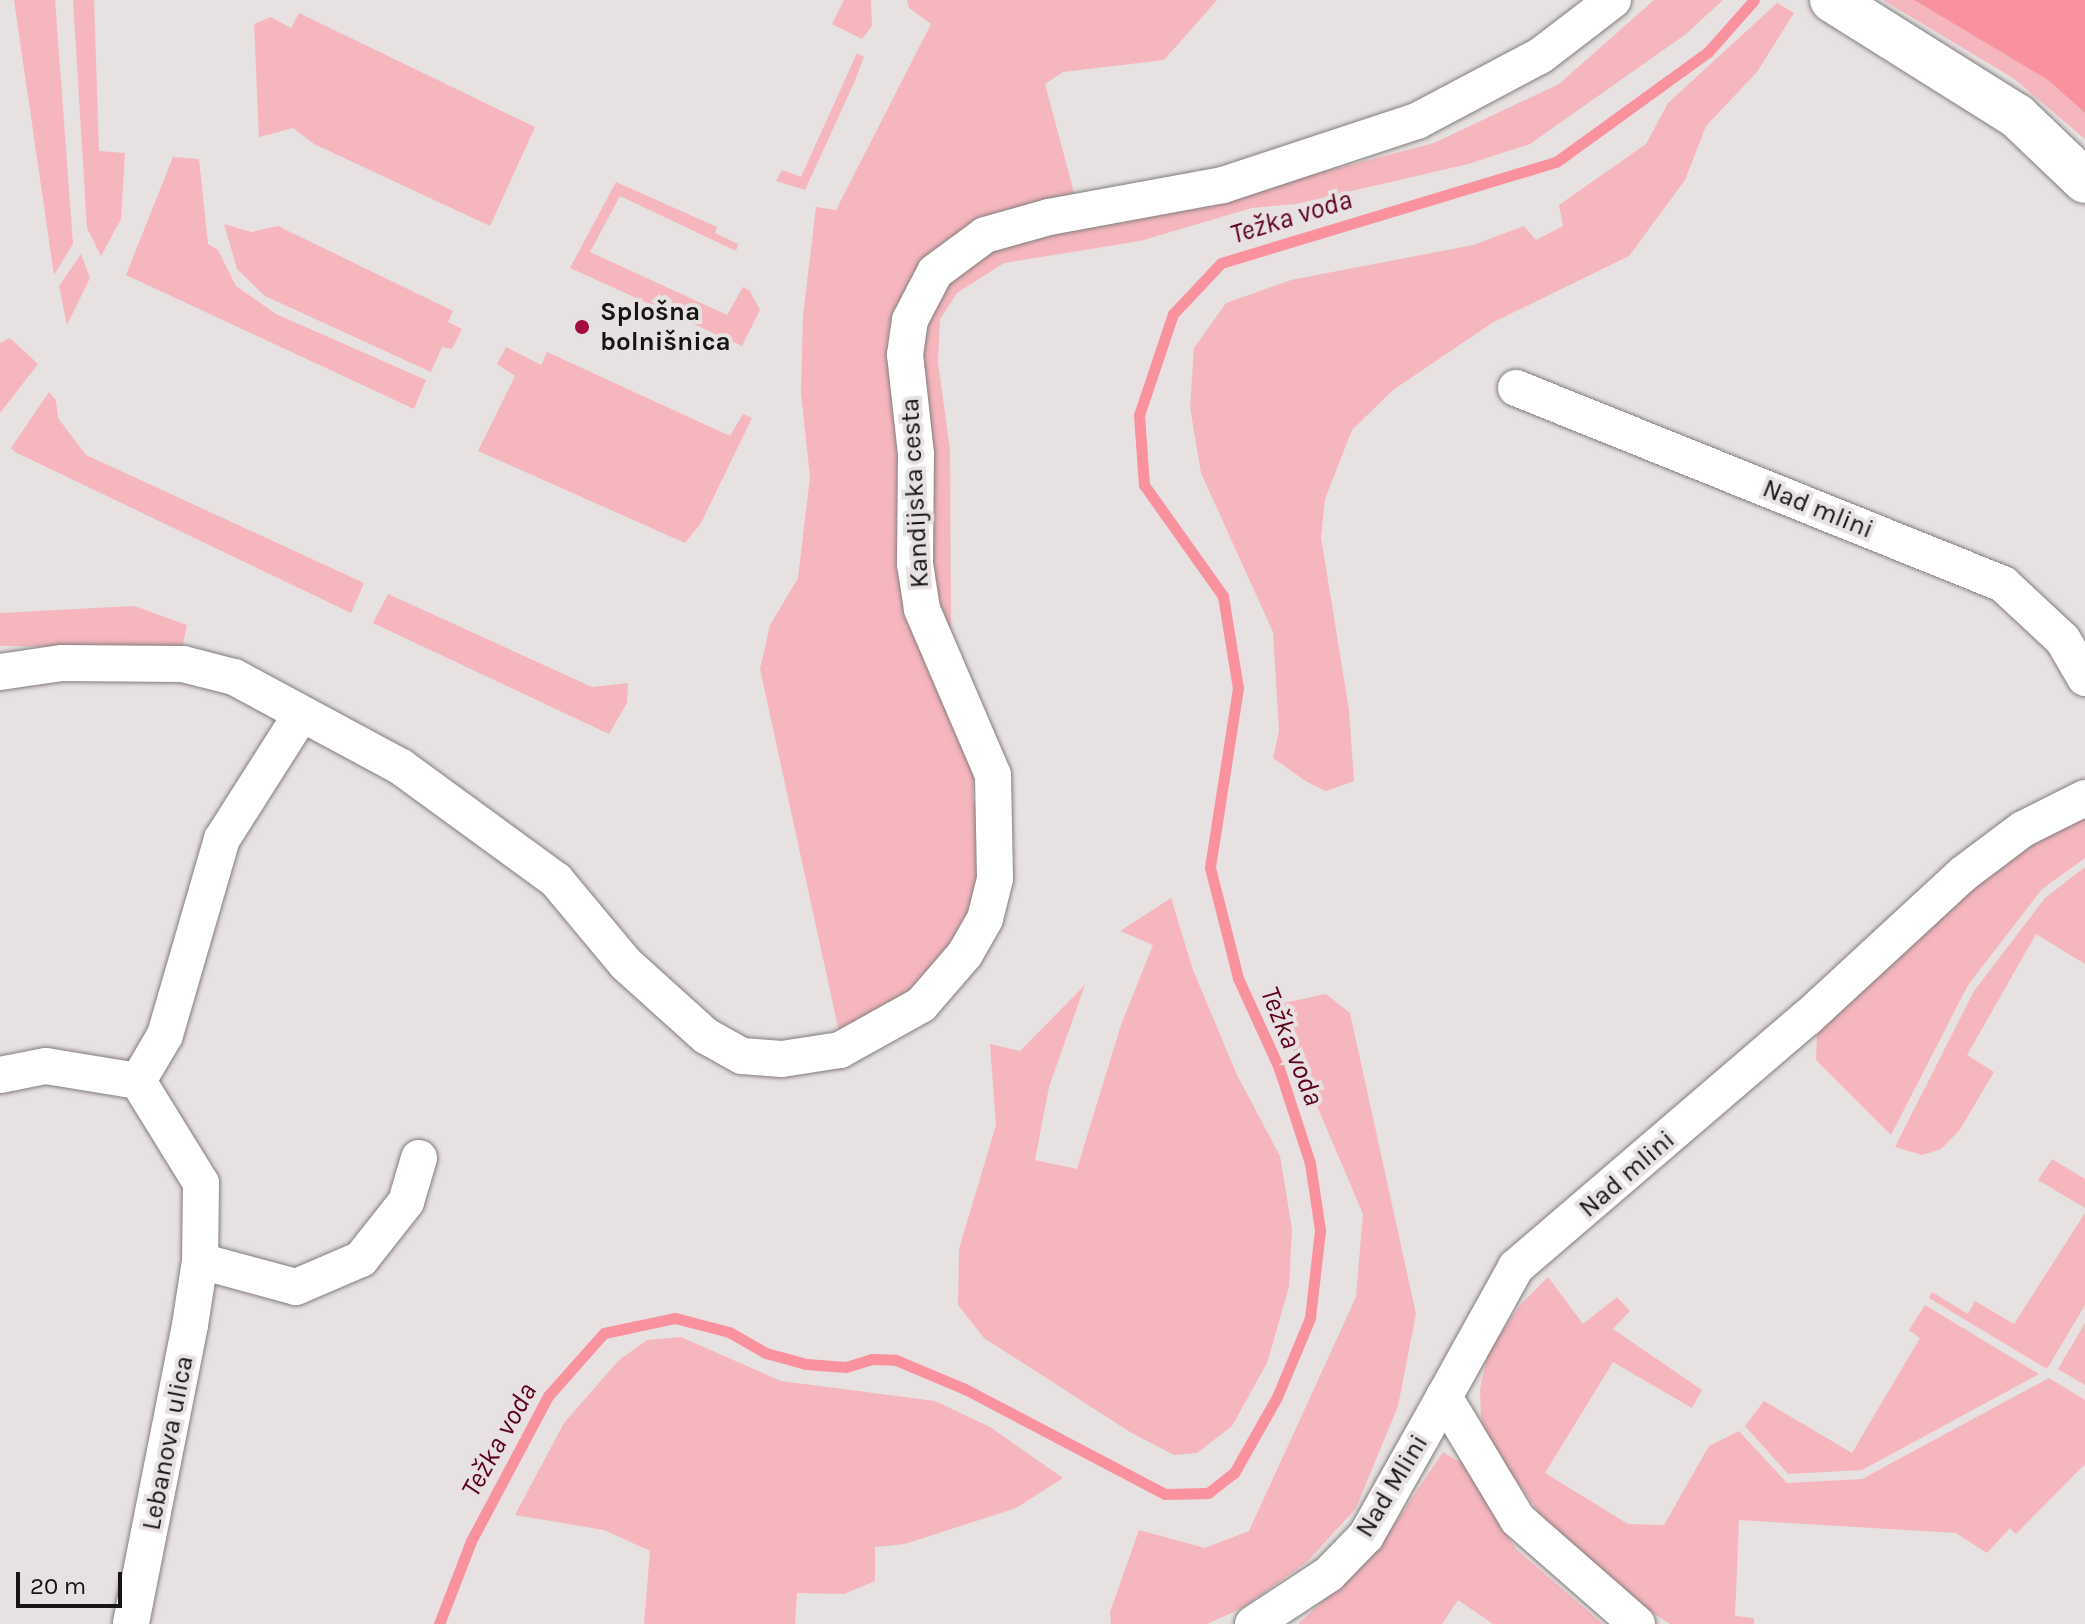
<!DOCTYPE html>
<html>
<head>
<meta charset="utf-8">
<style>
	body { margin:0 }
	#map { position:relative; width:2085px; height:1624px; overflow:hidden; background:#e7e1e1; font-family:Karla,sans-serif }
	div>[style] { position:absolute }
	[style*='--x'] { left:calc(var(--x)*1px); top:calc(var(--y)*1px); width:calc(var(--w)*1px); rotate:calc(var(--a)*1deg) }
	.green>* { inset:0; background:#f5b6bd }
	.water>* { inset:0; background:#f9919f }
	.stream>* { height:11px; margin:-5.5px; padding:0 5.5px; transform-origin:5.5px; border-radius:5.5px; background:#f9919f }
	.roads { filter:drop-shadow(0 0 2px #837d7d) drop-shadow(0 0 2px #837d7d) }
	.street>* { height:36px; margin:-18px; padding:0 18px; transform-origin:18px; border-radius:18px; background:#fff }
	.secondary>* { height:44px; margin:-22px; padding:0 22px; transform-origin:22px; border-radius:22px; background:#fff }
	.dots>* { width:22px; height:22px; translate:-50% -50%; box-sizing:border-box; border:4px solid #e7e1e1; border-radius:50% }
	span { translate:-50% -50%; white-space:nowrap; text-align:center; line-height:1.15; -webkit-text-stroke:8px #e7e1e1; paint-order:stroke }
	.poi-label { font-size:26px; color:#161414; font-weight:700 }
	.left { translate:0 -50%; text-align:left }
	.street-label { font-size:26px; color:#161414 }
	.water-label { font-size:28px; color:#5e001f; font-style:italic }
	.scale { position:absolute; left:16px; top:1572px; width:106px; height:36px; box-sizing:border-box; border:4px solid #161414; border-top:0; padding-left:10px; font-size:24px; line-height:28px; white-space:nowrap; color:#161414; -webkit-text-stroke:6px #e7e1e1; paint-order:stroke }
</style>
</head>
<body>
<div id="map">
	<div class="green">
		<div style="clip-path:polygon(14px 0,55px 0,73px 244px,54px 275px)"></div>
		<div style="clip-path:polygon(73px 0,94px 0,99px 151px,125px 153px,121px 219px,101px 256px,87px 228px)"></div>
		<div style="clip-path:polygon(844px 0,871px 0,872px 26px,862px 39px,832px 24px)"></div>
		<div style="clip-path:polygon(907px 0,1217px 0,1164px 60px,1063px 72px,1045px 84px,1076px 200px,907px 304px,908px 562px,973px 763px,973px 801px,986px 833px,981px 889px,927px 982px,841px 1041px,760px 669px,770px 625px,798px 578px,810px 477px,801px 393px,803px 316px,816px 207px,836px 210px,931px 24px,909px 8px)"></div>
		<div style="clip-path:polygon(1654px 0,1723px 0,1686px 34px,1530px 144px,1468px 164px,1296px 204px,1252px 208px,1140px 241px,1004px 263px,957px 293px,940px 319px,938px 362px,950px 450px,951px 636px,926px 583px,913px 344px,926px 301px,978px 250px,1250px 191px,1434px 143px,1559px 84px)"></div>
		<div style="clip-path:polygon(1883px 0,1914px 0,2048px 80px,2085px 113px,2085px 139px,2013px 78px)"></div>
		<div style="clip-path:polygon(1777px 3px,1794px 13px,1757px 72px,1706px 126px,1685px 180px,1629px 256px,1492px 323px,1393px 390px,1352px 430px,1325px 499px,1321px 537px,1349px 710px,1354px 781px,1326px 791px,1307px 782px,1273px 758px,1279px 731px,1273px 632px,1201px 473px,1190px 407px,1194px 348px,1226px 303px,1291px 280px,1473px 245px,1524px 226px,1536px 240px,1563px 226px,1559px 205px,1646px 144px,1668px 103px)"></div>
		<div style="clip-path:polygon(299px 13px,535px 127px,490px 226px,314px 144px,293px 128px,259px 137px,254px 24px,271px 17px,291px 28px)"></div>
		<div style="clip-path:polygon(857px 53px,864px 57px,854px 83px,805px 190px,776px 181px,782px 170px,801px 177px)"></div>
		<div style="clip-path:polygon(173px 157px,199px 159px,208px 244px,218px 250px,236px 286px,276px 314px,426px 380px,414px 409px,126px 275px)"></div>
		<div style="clip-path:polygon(616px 182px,717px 227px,715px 233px,738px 244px,736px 251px,620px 196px,590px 252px,727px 315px,743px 287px,750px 291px,760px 310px,742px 346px,570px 268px)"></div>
		<div style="clip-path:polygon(224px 224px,251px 232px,278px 226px,453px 311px,448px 322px,462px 329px,452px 349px,442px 347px,431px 372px,265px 296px,237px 269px)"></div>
		<div style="clip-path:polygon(81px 254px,90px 278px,67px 325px,59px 286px)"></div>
		<div style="clip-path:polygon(10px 338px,38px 364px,0 413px,0 343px)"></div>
		<div style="clip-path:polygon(506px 347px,541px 365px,547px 352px,730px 436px,743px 414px,752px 418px,701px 523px,685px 543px,478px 451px,515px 376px,497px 364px)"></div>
		<div style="clip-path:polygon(49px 392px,56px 400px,58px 418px,86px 455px,364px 583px,351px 613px,15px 452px,11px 448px)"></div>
		<div style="clip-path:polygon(388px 594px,592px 687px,628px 683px,627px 703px,609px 734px,373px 623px)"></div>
		<div style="clip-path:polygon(134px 606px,187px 625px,182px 648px,0 646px,0 613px)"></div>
		<div style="clip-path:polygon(2085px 814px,2085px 858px,2042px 889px,1968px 985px,1891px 1135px,1816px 1060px,1817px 1035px,1826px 1020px,2001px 864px)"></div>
		<div style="clip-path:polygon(2085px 867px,2085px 964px,2036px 934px,1967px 1055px,1994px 1072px,1959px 1131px,1941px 1149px,1922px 1155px,1895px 1147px,1974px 991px,2045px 898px)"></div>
		<div style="clip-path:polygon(1171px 898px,1193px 970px,1237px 1075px,1280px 1156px,1292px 1229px,1289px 1287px,1267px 1363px,1232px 1426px,1197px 1453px,1174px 1455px,1130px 1432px,984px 1338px,958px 1305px,959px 1249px,996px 1125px,990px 1044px,1020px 1051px,1085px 985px,1049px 1087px,1035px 1160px,1077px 1169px,1121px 1025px,1153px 945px,1120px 931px)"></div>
		<div style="clip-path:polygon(1326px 994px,1350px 1013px,1416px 1314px,1398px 1406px,1356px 1508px,1307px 1562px,1242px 1608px,1207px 1624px,1111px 1624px,1110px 1612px,1139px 1530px,1205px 1548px,1249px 1531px,1356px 1297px,1363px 1214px,1274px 1005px)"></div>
		<div style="clip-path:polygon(2052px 1159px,2085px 1179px,2085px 1208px,2038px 1180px)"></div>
		<div style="clip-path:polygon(2085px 1213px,2085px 1305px,2047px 1369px,1929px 1298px,1932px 1292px,1968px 1314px,1975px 1301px,2014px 1324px)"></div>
		<div style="clip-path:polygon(1548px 1277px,1583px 1324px,1617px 1297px,1630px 1311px,1613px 1329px,1702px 1390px,1692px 1408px,1613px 1362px,1545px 1473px,1628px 1524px,1664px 1525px,1709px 1446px,1739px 1431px,1787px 1483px,1862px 1479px,2049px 1378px,2085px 1400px,2085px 1464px,2016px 1534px,2010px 1528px,1987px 1553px,1956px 1533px,1739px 1520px,1735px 1616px,1754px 1618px,1754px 1624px,1670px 1624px,1606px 1583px,1557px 1538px,1494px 1449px,1481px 1419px,1480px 1389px,1488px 1352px,1521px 1304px)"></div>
		<div style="clip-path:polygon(1925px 1305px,2039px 1374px,1862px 1470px,1788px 1474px,1745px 1426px,1764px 1401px,1852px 1453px,1920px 1338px,1909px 1330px)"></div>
		<div style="clip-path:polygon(2085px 1323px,2085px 1385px,2058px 1369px)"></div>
		<div style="clip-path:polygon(681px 1337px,781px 1381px,935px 1401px,990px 1427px,1063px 1478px,1016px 1508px,905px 1544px,875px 1547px,875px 1581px,844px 1594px,797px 1593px,795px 1624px,644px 1624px,650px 1551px,604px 1530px,515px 1515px,564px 1423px,619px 1360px,647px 1340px)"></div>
		<div style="clip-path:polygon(1443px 1452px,1463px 1464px,1516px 1549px,1603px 1624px,1493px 1624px,1458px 1600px,1442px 1624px,1298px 1624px,1373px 1556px)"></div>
	</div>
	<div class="water">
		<div style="clip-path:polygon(1914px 0,2085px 0,2085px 113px,2048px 80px)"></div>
	</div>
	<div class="stream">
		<div style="--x:439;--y:1624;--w:89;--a:-68.9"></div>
		<div style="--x:471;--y:1541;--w:164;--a:-62"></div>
		<div style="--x:548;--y:1396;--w:84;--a:-48.4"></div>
		<div style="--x:604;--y:1333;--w:73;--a:-11.9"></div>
		<div style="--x:675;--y:1318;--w:56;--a:14.5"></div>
		<div style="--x:729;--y:1332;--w:43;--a:29.6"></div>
		<div style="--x:766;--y:1353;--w:41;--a:15.4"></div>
		<div style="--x:806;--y:1364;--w:40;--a:4.3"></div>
		<div style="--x:846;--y:1367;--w:27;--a:-17"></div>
		<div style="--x:872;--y:1359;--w:24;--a:2"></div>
		<div style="--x:896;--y:1360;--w:75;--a:22.8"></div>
		<div style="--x:965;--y:1389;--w:226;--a:27.7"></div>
		<div style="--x:1165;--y:1494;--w:43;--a:-1.3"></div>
		<div style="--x:1208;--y:1493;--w:33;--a:-38"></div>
		<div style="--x:1234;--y:1473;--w:87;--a:-60.5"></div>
		<div style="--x:1277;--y:1397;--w:86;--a:-67.3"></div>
		<div style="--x:1310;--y:1318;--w:89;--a:-83.5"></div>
		<div style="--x:1320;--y:1230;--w:68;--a:-98.5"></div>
		<div style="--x:1310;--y:1163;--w:100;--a:-108.1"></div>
		<div style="--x:1279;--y:1068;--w:99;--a:-114.5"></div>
		<div style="--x:1238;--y:978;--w:114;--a:-104.2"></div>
		<div style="--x:1210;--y:867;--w:181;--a:-81.1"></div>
		<div style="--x:1238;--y:688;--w:93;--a:-99.3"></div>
		<div style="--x:1223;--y:596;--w:136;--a:-125.4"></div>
		<div style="--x:1144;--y:485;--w:70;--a:-94.1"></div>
		<div style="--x:1139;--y:415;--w:107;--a:-71.4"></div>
		<div style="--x:1173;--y:314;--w:70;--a:-46.7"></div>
		<div style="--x:1221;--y:263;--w:350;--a:-16.8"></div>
		<div style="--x:1556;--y:162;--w:188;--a:-35.9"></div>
		<div style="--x:1708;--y:52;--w:69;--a:-48.5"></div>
	</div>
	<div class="roads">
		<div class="street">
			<div style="--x:1516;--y:388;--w:525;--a:21.92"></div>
			<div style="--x:2003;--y:584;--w:82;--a:43"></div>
			<div style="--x:2063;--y:640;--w:44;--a:59.9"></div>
			<div style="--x:0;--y:672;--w:63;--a:-8.3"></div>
			<div style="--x:62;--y:663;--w:121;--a:0.5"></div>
			<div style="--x:183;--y:664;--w:53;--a:14.3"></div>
			<div style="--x:234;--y:677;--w:190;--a:28.3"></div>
			<div style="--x:401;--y:767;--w:192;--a:36.1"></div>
			<div style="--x:556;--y:880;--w:109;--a:50.2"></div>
			<div style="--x:626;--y:964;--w:108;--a:42"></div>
			<div style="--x:706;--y:1036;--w:41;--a:29.1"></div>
			<div style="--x:742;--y:1056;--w:40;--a:4.3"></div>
			<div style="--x:782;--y:1059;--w:59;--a:-8.8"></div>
			<div style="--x:840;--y:1050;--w:93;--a:-29.1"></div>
			<div style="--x:921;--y:1005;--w:67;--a:-49.2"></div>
			<div style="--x:965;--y:954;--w:40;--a:-60.3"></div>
			<div style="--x:985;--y:919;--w:41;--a:-76"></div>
			<div style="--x:995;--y:879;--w:104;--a:-91.1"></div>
			<div style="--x:993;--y:775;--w:181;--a:-113.2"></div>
			<div style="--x:922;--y:609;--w:46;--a:-98.8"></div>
			<div style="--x:915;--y:564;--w:110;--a:-89.5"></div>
			<div style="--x:916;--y:454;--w:100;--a:-96.3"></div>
			<div style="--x:905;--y:355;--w:35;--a:-82"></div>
			<div style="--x:910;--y:320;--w:54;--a:-62.5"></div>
			<div style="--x:935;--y:272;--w:62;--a:-36.5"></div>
			<div style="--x:985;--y:235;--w:66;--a:-15.7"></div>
			<div style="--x:1049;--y:217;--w:177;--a:-10.4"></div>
			<div style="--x:1223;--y:185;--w:204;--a:-18.3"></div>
			<div style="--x:1417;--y:121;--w:139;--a:-27.9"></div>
			<div style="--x:1540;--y:56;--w:92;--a:-37.5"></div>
			<div style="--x:0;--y:1075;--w:47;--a:-11.1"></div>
			<div style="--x:46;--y:1066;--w:93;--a:9.3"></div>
			<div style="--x:138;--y:1081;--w:120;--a:58.3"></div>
			<div style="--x:201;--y:1183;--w:78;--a:90.7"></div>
			<div style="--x:200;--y:1261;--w:65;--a:98.9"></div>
			<div style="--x:190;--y:1325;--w:305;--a:101.2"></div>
			<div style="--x:138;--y:1081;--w:53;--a:-59.6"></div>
			<div style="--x:165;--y:1035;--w:204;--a:-73.8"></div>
			<div style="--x:222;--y:839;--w:146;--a:-57.6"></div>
			<div style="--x:200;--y:1261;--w:99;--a:15.2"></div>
			<div style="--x:296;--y:1287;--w:71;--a:-23.3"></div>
			<div style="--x:361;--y:1259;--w:73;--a:-51.7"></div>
			<div style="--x:406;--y:1202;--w:46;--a:-73.5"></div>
			<div style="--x:1253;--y:1624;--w:91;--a:-33.3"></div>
			<div style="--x:1329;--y:1574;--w:53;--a:-45.8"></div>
			<div style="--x:1366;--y:1536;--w:159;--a:-60.7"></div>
			<div style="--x:1637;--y:1624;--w:158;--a:-138.8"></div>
			<div style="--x:1518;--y:1520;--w:144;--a:-121"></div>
			<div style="--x:1444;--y:1397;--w:149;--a:-61"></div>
			<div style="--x:1516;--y:1267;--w:383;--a:-40.6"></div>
			<div style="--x:1807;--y:1018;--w:212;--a:-42.7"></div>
			<div style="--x:1963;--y:874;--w:75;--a:-36.9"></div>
			<div style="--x:2023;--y:829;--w:69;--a:-26.6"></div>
		</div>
		<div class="secondary">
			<div style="--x:1832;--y:0;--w:218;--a:32.1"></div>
			<div style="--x:2017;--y:116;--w:94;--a:43.7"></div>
		</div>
	</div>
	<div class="dots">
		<div style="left:582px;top:327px;background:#a50b3e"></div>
	</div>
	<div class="poi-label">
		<span class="left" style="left:600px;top:327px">Splošna<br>bolnišnica</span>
	</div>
	<div class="street-label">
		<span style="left:915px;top:493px;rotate:-93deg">Kandijska cesta</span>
		<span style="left:1818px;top:509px;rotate:22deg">Nad mlini</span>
		<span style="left:1627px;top:1174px;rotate:-41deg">Nad mlini</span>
		<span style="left:168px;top:1443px;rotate:-79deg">Lebanova ulica</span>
		<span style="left:1392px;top:1486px;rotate:-59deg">Nad Mlini</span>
	</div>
	<div class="water-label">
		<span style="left:1291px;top:217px;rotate:-17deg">Težka voda</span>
		<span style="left:1292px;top:1046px;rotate:68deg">Težka voda</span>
		<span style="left:499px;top:1440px;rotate:-61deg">Težka voda</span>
	</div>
	<div class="scale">20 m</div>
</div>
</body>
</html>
